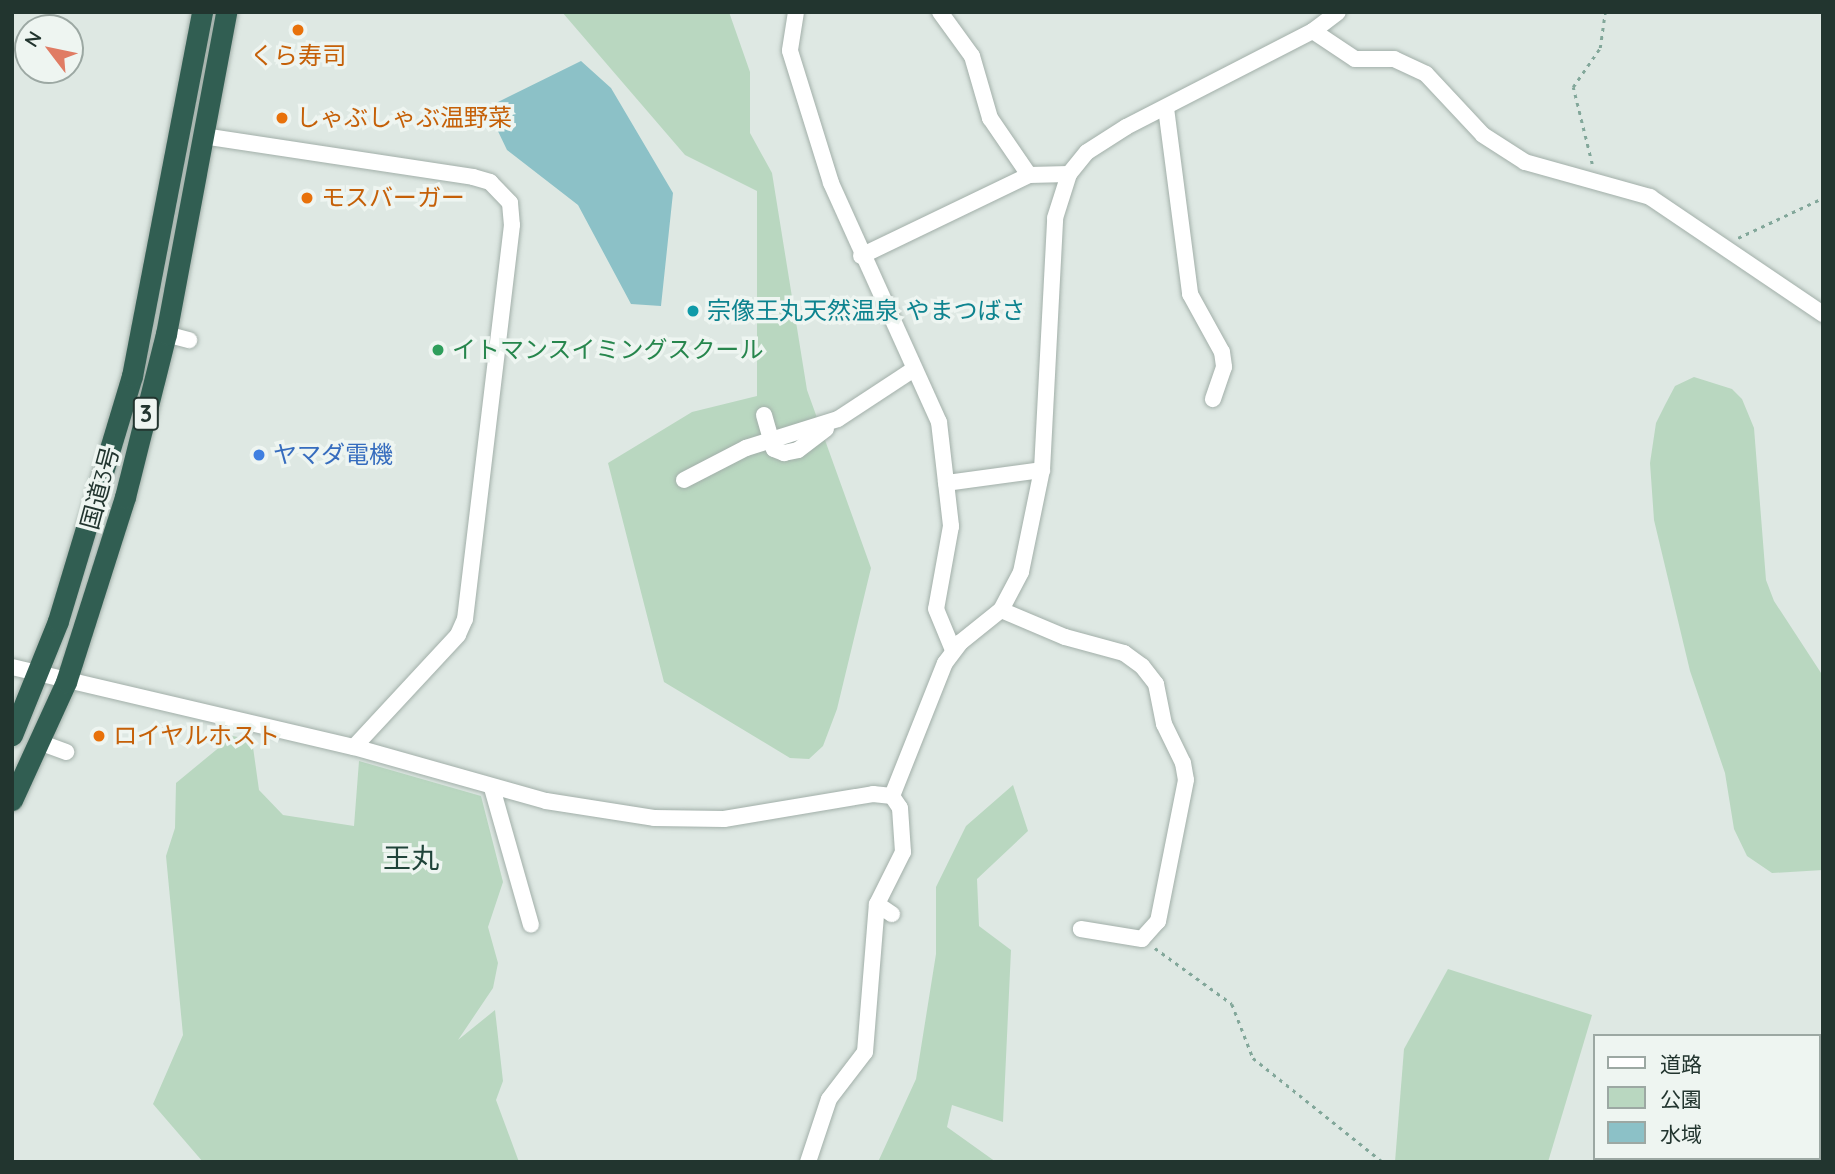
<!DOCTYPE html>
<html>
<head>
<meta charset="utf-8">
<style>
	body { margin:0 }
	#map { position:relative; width:1835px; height:1174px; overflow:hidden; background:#dee8e3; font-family:Quicksand,"Noto Sans JP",sans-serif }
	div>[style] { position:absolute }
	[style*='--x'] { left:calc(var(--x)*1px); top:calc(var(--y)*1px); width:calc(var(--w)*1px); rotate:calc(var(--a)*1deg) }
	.green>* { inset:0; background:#b9d7c0 }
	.water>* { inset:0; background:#8cc1c7 }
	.path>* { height:2.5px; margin-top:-1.25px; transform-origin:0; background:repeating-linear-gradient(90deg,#82a79a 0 3.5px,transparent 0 8.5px) }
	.roads { filter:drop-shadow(0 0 2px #a2afa9) drop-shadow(0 0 2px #a2afa9) }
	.minor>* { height:16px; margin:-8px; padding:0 8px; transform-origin:8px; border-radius:8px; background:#fff }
	.highway>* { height:21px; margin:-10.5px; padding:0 10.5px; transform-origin:10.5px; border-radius:10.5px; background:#315e52 }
	.dots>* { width:19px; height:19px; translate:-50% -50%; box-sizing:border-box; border:4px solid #eef5f1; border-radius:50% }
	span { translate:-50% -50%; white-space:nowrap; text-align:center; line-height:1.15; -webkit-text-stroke:7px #eef5f1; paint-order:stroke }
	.shield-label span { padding:2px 5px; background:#eef5f1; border:2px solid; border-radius:5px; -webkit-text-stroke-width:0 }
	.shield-label { font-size:23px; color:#22352f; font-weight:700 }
	.food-label { font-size:24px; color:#c56008 }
	.left { translate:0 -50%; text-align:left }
	.culture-label { font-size:24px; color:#0d838f }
	.leisure-label { font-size:24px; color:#27864d }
	.shop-label { font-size:24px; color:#366cbe }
	.street-label { font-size:24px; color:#22352f }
	.quarter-label { font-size:28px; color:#20443a }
	.frame { position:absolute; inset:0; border:14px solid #22352f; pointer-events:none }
	.legend { position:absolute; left:1593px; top:1034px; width:228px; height:126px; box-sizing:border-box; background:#eef5f1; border:2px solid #9ca8a3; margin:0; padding:9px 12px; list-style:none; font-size:21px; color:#22352f }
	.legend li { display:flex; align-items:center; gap:14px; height:35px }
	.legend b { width:35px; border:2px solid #9ca8a3 }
	.north { position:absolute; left:14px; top:14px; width:70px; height:70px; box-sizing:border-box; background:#eef5f1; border:2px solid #9ca8a3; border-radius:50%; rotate:302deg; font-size:19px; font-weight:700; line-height:28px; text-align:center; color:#22352f }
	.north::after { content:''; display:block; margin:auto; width:24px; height:32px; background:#e07c64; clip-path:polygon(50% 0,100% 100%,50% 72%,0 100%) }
</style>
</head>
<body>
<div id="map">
	<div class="green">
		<div style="clip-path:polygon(562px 12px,729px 12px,750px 72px,750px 133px,772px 173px,807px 390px,871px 568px,837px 709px,823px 746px,809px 759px,790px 758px,664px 682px,608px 463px,692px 412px,757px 396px,757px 191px,685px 155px)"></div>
		<div style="clip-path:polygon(1694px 377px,1732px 389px,1742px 399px,1754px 428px,1766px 580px,1774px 601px,1823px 676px,1823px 870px,1772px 873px,1747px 856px,1734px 829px,1725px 773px,1690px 671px,1654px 520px,1650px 463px,1656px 423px,1665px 405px,1675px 386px)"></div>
		<div style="clip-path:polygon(233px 736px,252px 740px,259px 790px,283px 815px,354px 826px,359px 761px,481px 796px,503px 882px,488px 927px,498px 963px,493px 988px,458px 1040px,495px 1010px,503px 1081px,496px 1100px,519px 1162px,203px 1162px,153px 1104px,183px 1035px,166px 856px,175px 828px,176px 783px)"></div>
		<div style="clip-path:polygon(1013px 785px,1028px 831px,977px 879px,979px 926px,1011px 950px,1003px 1122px,952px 1105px,947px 1127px,996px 1162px,878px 1162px,916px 1079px,936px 954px,936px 887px,966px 826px)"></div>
		<div style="clip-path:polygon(1448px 969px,1592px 1015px,1548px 1162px,1395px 1162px,1404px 1049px)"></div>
	</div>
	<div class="water">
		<div style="clip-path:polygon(581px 61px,611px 88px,673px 193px,661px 306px,631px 304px,578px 205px,507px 150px,495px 125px,490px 106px)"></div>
	</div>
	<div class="path">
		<div style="--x:1592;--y:164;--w:79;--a:-103.9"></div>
		<div style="--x:1573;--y:87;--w:47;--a:-55.3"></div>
		<div style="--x:1600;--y:48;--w:36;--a:-82"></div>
		<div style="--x:1738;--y:238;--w:94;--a:-25.2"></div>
		<div style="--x:1155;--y:948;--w:95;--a:36"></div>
		<div style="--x:1232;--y:1004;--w:58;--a:68.7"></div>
		<div style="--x:1253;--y:1058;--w:166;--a:38.7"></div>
	</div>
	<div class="roads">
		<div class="minor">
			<div style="--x:796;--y:12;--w:39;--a:99"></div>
			<div style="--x:790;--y:51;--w:138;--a:72.7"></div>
			<div style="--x:831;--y:183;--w:262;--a:65.7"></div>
			<div style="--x:939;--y:422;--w:105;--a:83.4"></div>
			<div style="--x:951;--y:526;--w:84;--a:100.2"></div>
			<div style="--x:936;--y:609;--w:44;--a:67.5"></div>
			<div style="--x:940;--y:12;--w:54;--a:54"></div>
			<div style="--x:972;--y:56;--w:65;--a:73.8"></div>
			<div style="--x:990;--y:118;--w:69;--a:55.6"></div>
			<div style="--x:1313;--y:31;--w:50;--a:33.7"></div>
			<div style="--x:1355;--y:59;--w:39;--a:0"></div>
			<div style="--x:1394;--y:59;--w:35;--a:25"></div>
			<div style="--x:1426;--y:74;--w:83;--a:46.9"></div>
			<div style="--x:1483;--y:135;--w:50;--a:32.7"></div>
			<div style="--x:1525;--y:162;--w:130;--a:15.6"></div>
			<div style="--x:1650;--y:197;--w:209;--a:34.1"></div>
			<div style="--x:1166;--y:108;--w:188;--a:82.6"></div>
			<div style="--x:1190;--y:294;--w:66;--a:61.1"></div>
			<div style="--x:1222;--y:352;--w:15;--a:82"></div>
			<div style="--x:1224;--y:367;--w:34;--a:109"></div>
			<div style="--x:203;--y:136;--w:273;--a:8.6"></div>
			<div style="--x:473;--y:177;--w:18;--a:16"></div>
			<div style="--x:490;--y:182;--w:29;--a:46"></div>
			<div style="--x:510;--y:203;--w:22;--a:85"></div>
			<div style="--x:512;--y:225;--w:397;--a:96.8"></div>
			<div style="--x:465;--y:619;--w:17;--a:114"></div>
			<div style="--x:458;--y:635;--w:153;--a:132.9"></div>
			<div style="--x:861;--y:256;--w:187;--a:-25.7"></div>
			<div style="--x:1029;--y:175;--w:40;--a:-1.4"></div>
			<div style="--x:166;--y:334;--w:24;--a:15"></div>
			<div style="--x:764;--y:415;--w:35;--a:74"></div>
			<div style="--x:774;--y:449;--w:11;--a:22"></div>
			<div style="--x:784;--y:453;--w:14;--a:-12"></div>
			<div style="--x:798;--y:450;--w:35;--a:-37"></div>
			<div style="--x:684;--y:480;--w:70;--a:-27.3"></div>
			<div style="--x:746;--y:448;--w:96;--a:-17.5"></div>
			<div style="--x:838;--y:419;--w:91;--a:-33.3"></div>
			<div style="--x:946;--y:483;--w:97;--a:-7.7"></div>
			<div style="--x:1001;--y:610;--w:69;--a:22.9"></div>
			<div style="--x:1065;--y:637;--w:61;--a:15.2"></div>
			<div style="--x:1124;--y:653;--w:22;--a:36"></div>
			<div style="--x:1142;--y:666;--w:23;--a:52"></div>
			<div style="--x:1156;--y:684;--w:41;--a:78.7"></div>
			<div style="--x:1164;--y:724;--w:43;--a:64"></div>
			<div style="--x:1183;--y:763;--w:17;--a:80"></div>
			<div style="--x:1186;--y:780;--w:144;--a:101.2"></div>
			<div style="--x:1158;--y:921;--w:24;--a:132"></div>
			<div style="--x:1142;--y:939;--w:62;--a:-170.7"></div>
			<div style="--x:12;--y:667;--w:351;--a:13.2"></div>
			<div style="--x:354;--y:747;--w:199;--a:15.7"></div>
			<div style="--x:546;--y:801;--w:109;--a:8.9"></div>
			<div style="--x:654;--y:818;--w:70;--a:0.8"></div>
			<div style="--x:724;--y:819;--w:151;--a:-9.5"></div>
			<div style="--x:873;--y:794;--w:19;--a:6"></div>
			<div style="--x:39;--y:742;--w:29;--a:20"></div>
			<div style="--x:492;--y:788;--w:142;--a:74.1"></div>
			<div style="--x:892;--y:796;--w:143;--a:-68.3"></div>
			<div style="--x:945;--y:663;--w:26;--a:-53"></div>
			<div style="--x:961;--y:642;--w:51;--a:-38.7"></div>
			<div style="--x:1001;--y:610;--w:43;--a:-62.2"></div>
			<div style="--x:1021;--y:572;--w:104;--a:-78.4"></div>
			<div style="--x:1042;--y:470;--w:252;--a:-87"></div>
			<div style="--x:1055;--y:218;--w:46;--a:-72.3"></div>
			<div style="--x:1069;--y:174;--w:28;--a:-51"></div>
			<div style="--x:1087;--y:152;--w:46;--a:-32.7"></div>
			<div style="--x:1126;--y:127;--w:210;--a:-27.2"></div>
			<div style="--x:1313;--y:31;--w:31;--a:-37"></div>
			<div style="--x:877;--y:904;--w:18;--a:34"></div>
			<div style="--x:808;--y:1162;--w:66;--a:-71.6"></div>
			<div style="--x:829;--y:1099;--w:59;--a:-52.5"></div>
			<div style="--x:865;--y:1052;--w:148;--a:-85.4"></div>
			<div style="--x:877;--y:904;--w:58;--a:-63.4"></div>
			<div style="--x:903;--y:852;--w:44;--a:-93.9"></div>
			<div style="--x:900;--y:808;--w:14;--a:-124"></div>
		</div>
		<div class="highway">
			<div style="--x:12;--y:735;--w:123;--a:-68"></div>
			<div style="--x:58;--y:621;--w:256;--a:-73.2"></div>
			<div style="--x:132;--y:376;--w:371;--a:-79.1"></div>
			<div style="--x:12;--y:800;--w:130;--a:-65.4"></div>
			<div style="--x:66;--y:682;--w:194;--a:-72.3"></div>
			<div style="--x:125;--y:497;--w:168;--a:-75.9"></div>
			<div style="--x:166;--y:334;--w:328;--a:-79.4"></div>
		</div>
	</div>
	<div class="dots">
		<div style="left:298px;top:30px;background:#e8710a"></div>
		<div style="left:282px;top:118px;background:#e8710a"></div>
		<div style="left:307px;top:198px;background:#e8710a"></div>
		<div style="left:693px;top:311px;background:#0f9aa8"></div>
		<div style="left:438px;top:350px;background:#2e9e5b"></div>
		<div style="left:259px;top:455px;background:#3f7fe0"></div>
		<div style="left:99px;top:736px;background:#e8710a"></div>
	</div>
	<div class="shield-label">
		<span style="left:146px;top:414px">3</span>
	</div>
	<div class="food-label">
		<span style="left:298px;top:56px">くら寿司</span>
		<span class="left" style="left:296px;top:118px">しゃぶしゃぶ温野菜</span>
		<span class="left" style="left:321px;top:198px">モスバーガー</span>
		<span class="left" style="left:113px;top:736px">ロイヤルホスト</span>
	</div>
	<div class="culture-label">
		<span class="left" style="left:707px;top:311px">宗像王丸天然温泉 やまつばさ</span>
	</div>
	<div class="leisure-label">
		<span class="left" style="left:452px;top:350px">イトマンスイミングスクール</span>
	</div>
	<div class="shop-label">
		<span class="left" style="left:273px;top:455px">ヤマダ電機</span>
	</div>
	<div class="street-label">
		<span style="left:100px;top:488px;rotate:-75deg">国道3号</span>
	</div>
	<div class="quarter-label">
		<span style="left:411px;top:858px">王丸</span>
	</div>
	<div class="frame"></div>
	<ul class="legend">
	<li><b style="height:9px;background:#fff"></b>道路</li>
	<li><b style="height:19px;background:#b9d7c0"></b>公園</li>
	<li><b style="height:19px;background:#8cc1c7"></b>水域</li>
	</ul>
	<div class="north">N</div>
</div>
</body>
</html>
